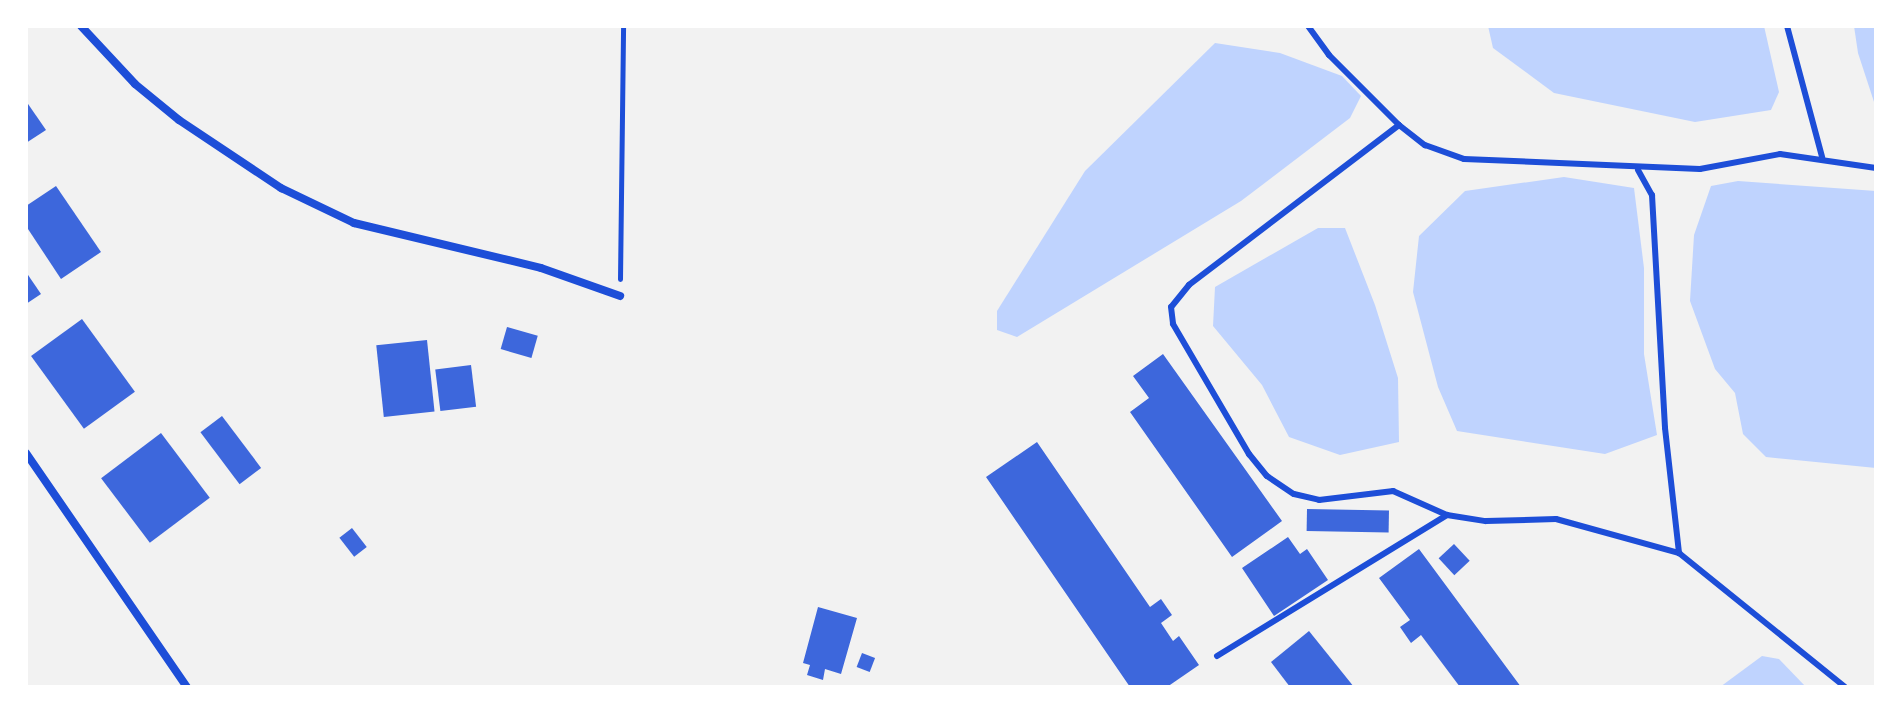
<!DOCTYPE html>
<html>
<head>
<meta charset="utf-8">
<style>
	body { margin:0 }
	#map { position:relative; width:1902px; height:713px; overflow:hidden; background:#f2f2f2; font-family:Montserrat,sans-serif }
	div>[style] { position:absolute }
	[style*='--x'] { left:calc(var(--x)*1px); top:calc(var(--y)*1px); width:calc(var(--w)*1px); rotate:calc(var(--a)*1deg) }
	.water>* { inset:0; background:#bfd3fe }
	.building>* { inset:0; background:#3d67dc; transform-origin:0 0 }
	.path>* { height:5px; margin:-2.5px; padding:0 2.5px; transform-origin:2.5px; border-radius:2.5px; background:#1d4ed8 }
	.service>* { height:6px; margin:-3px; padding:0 3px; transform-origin:3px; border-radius:3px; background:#1d4ed8 }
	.minor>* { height:8px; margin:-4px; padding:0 4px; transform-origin:4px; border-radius:4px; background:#1d4ed8 }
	span { translate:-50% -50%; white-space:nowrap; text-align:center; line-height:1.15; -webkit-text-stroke:8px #fff; paint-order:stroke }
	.frame { position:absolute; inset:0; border:28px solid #fff; pointer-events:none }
</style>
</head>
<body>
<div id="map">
	<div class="water">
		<div style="clip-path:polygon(1488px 26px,1764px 26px,1779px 92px,1771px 110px,1695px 122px,1554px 93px,1493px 48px)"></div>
		<div style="clip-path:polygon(1854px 26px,1876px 26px,1876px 108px,1858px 53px)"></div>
		<div style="clip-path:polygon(1215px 43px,1280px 53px,1342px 76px,1361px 96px,1350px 118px,1241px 201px,1017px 337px,997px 330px,997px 311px,1085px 171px)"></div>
		<div style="clip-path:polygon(1564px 177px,1634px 188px,1644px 268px,1644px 354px,1657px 435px,1605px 454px,1457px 431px,1438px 387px,1413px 292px,1419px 236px,1465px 191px)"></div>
		<div style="clip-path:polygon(1738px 181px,1876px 191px,1876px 468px,1766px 457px,1743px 434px,1735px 393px,1715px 369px,1690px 301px,1694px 235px,1711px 186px)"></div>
		<div style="clip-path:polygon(1318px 228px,1345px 228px,1375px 305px,1398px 378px,1399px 442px,1340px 455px,1289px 437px,1262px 385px,1213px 326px,1215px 287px)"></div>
		<div style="clip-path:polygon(1762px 656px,1779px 659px,1806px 687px,1720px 687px)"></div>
	</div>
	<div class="building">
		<div style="clip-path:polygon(26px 101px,46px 130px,26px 143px)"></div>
		<div style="clip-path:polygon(56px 186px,101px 252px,61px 279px,26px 226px,26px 206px)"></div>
		<div style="clip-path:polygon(26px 272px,41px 294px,26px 304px)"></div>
		<div style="left:82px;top:319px;width:90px;height:63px;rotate:54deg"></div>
		<div style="left:507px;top:327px;width:32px;height:23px;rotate:16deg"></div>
		<div style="left:427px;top:340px;width:72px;height:51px;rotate:84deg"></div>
		<div style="clip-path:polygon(1163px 354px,1282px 521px,1232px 557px,1130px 412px,1149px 398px,1133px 376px)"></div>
		<div style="left:471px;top:365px;width:42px;height:36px;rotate:83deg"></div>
		<div style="left:222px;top:416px;width:65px;height:27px;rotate:53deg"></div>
		<div style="left:161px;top:433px;width:81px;height:75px;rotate:53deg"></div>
		<div style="clip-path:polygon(1037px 442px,1150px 607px,1161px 599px,1172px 615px,1161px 623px,1173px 641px,1179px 636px,1199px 665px,1167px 687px,1130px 687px,986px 477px)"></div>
		<div style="left:1307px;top:509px;width:82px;height:22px;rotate:1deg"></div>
		<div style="left:352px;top:528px;width:24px;height:16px;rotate:52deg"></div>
		<div style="clip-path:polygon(1288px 537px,1300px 554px,1307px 549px,1328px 580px,1274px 616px,1242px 568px)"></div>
		<div style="left:1454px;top:544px;width:23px;height:21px;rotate:47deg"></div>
		<div style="clip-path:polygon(1419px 549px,1521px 687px,1460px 687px,1421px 635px,1411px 643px,1400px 627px,1410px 620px,1379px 578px)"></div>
		<div style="clip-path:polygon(818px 607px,857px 618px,841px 674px,825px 669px,823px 680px,807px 675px,810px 665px,803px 663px)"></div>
		<div style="clip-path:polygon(1309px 631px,1354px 687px,1290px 687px,1271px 662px)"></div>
		<div style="left:862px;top:653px;width:14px;height:15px;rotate:21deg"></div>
	</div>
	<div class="path">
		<div style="--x:620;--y:279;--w:253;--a:-89.3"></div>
	</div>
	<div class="service">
		<div style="--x:1308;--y:26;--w:36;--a:54"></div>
		<div style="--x:1329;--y:55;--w:99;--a:45"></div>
		<div style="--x:1399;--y:125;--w:33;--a:38"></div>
		<div style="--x:1425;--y:145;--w:41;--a:19.7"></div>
		<div style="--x:1464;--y:159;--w:236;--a:2.4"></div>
		<div style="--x:1700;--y:169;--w:81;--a:-10.6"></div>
		<div style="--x:1780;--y:154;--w:97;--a:8.3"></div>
		<div style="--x:1787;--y:26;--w:136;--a:75"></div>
		<div style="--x:1399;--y:125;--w:264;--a:142.7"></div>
		<div style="--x:1189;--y:285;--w:28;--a:129"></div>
		<div style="--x:1171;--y:307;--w:17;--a:83"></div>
		<div style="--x:1173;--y:324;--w:151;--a:59.7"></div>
		<div style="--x:1249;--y:454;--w:28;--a:51"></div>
		<div style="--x:1267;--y:476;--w:32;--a:34"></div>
		<div style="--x:1294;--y:494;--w:26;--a:13"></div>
		<div style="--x:1319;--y:500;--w:75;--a:-6.9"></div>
		<div style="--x:1393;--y:491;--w:59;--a:24"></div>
		<div style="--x:1447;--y:515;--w:39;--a:9"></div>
		<div style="--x:1486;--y:521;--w:70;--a:-1.6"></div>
		<div style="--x:1556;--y:519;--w:128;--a:15.5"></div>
		<div style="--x:1638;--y:170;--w:29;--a:61"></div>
		<div style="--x:1652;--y:195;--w:233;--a:86.8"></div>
		<div style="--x:1665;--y:428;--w:126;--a:83.6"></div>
		<div style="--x:1679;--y:553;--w:213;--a:38.9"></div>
		<div style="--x:1217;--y:656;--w:270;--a:-31.5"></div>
	</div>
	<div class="minor">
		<div style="--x:81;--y:26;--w:79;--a:47"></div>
		<div style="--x:135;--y:84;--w:57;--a:39.3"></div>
		<div style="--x:179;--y:120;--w:123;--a:33.7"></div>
		<div style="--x:281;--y:188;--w:81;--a:25.6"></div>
		<div style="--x:354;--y:223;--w:192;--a:13.5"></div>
		<div style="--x:541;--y:268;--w:84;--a:19.5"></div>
		<div style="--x:26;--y:453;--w:284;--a:55.5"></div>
	</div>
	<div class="frame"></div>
</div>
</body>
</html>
